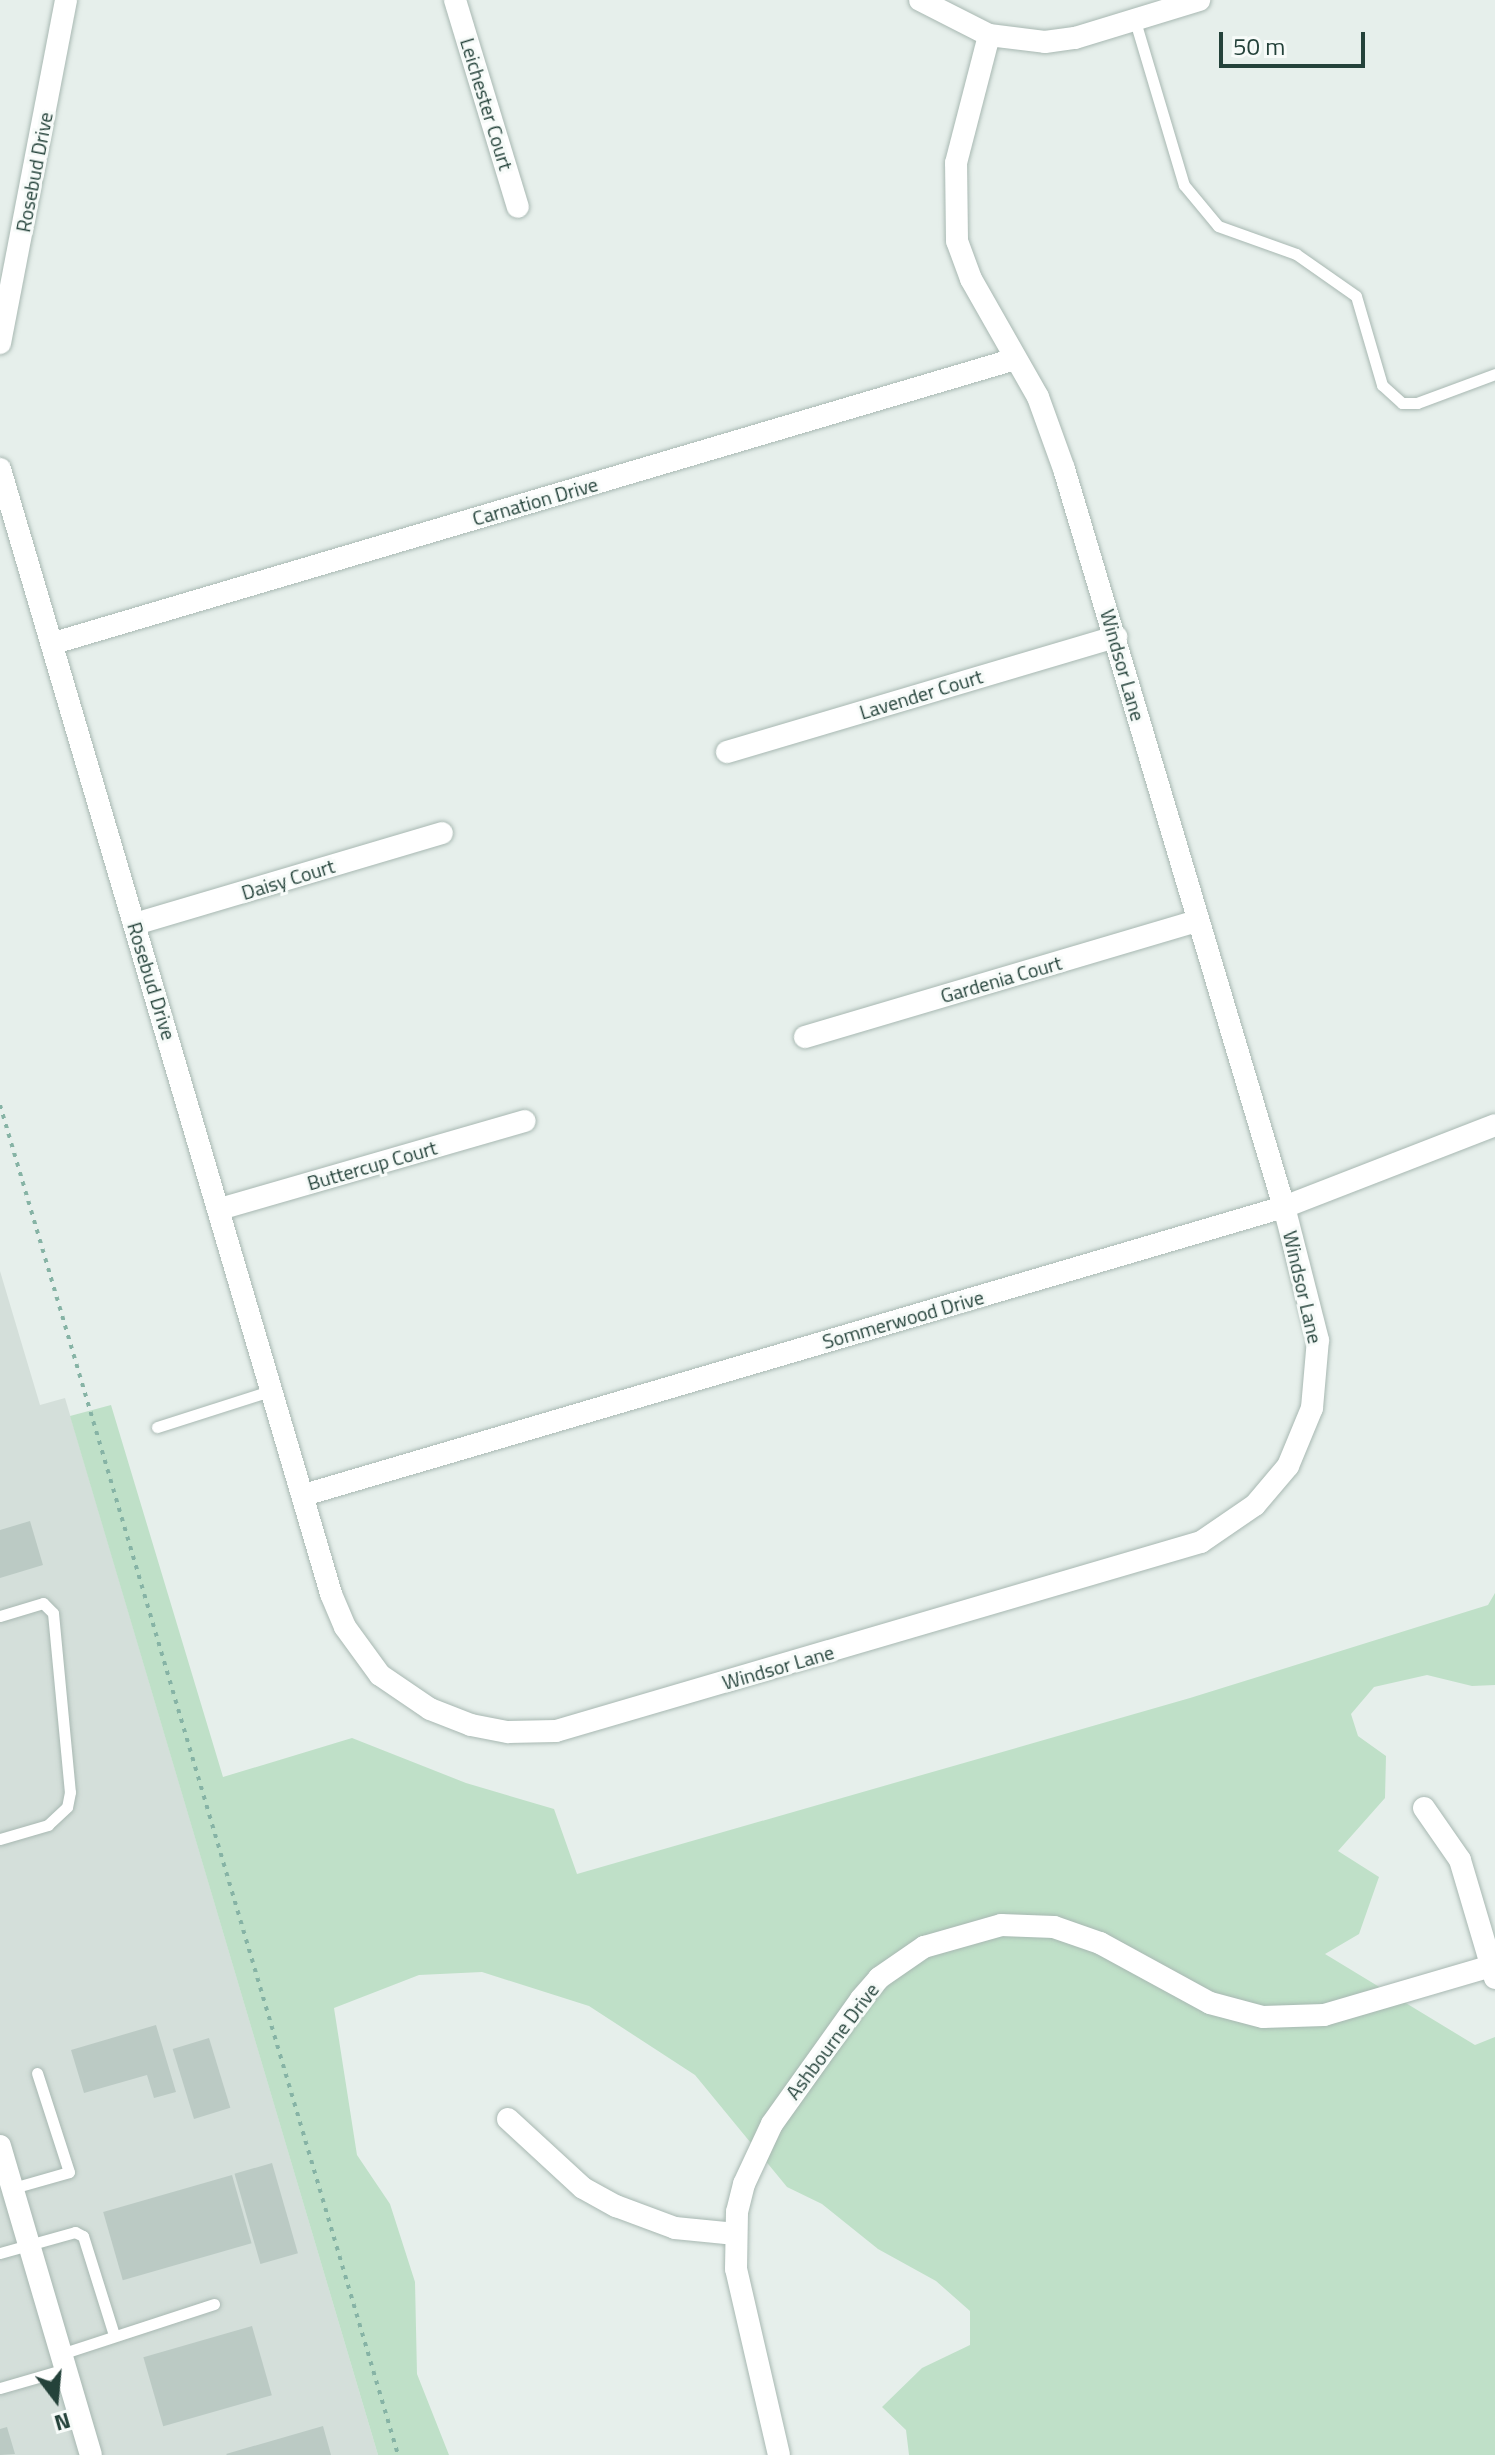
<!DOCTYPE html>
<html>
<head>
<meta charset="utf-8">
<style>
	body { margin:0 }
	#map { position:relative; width:1495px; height:2455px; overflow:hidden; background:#e6efeb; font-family:"Titillium Web",sans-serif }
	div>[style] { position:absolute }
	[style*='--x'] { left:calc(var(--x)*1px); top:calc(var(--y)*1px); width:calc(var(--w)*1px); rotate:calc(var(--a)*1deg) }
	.built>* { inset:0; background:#d4dfda }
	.green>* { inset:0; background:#bfe0c8 }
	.building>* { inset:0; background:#bbcac4; transform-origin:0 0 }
	.path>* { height:4px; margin-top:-2px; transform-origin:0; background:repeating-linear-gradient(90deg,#86b3a5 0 4px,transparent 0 10px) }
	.roads { filter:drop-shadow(0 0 2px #a8b8b2) drop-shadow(0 0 2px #a8b8b2) }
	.lane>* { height:11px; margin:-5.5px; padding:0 5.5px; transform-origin:5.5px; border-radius:5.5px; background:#fff }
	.street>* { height:22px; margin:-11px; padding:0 11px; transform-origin:11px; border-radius:11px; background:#fff }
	span { translate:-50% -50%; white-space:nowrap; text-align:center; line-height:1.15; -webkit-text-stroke:6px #f7fbf9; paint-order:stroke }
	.street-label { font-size:20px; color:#24423a }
	.north { position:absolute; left:16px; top:2359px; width:80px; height:80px; -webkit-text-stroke:6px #f7fbf9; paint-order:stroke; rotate:164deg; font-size:22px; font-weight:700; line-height:32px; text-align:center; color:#24423a }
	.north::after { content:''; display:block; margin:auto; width:28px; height:36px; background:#24423a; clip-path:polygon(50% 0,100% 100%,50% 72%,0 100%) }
	.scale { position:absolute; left:1219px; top:32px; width:146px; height:36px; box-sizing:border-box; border:4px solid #24423a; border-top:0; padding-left:10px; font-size:24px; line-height:28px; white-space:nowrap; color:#24423a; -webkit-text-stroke:6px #f7fbf9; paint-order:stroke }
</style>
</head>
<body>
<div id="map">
	<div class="built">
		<div style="clip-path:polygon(0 1271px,40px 1405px,65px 1398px,378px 2455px,0 2455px)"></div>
	</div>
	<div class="green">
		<div style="clip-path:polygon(111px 1405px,223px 1777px,352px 1738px,466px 1783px,554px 1809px,577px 1874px,1190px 1698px,1488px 1605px,1495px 1593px,1495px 1685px,1472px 1686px,1427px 1675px,1374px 1687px,1351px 1714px,1358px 1736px,1386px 1756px,1385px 1798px,1338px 1851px,1379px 1877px,1359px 1934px,1325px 1954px,1475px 2045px,1495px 2037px,1495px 2455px,909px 2455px,906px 2430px,882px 2407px,922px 2368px,970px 2345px,970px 2311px,936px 2281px,878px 2249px,822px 2204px,787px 2187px,695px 2075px,589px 2006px,482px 1972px,419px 1975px,334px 2008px,357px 2155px,390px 2204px,415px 2282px,417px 2374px,449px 2455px,378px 2455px,70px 1416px)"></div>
	</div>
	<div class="building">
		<div style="clip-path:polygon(30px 1521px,43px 1565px,0 1578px,0 1530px)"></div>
		<div style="clip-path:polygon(156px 2025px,176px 2092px,154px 2098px,147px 2075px,84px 2093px,71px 2050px)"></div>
		<div style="left:209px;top:2038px;width:73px;height:38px;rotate:73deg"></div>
		<div style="left:272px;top:2163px;width:94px;height:39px;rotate:74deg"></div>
		<div style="left:232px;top:2175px;width:71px;height:134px;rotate:74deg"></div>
		<div style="left:252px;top:2326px;width:72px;height:113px;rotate:74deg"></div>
		<div style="clip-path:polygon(323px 2426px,331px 2455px,227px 2455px,226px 2454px)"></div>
		<div style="clip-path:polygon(7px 2427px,15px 2454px,0 2455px,0 2429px)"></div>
	</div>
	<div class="path">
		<div style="--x:0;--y:1105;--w:1407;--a:73.57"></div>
	</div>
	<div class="roads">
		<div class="lane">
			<div style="--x:1135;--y:21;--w:171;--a:73.4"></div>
			<div style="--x:1184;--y:185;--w:53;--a:50.3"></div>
			<div style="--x:1218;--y:226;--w:83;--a:19.7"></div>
			<div style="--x:1296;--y:254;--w:73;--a:35"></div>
			<div style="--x:1356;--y:296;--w:93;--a:73.7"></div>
			<div style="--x:1382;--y:385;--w:27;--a:42"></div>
			<div style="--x:1402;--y:403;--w:15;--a:0"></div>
			<div style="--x:1417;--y:403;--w:83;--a:-20.4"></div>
			<div style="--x:157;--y:1427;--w:122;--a:-17.7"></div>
			<div style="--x:0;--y:1616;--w:45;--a:-16.8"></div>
			<div style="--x:43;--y:1603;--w:14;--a:45"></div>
			<div style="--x:53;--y:1613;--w:180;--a:84.6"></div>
			<div style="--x:70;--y:1792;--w:15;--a:101"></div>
			<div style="--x:67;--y:1807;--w:26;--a:137"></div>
			<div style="--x:48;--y:1825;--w:50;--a:163.7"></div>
			<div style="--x:13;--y:2188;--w:58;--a:-15.9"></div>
			<div style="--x:69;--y:2172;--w:104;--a:-107.9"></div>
			<div style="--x:0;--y:2253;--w:78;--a:-15.6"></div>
			<div style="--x:75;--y:2232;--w:9;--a:27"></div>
			<div style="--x:83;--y:2236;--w:104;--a:72.6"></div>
			<div style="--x:61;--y:2354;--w:161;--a:-18.1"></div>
			<div style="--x:0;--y:2388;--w:69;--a:-16.1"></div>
		</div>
		<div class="street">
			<div style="--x:455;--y:0;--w:216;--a:73.1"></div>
			<div style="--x:920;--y:0;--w:77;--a:26.9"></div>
			<div style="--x:989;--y:35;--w:56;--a:7.1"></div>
			<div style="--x:1045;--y:42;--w:30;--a:-8"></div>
			<div style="--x:1075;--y:38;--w:130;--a:-17"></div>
			<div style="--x:0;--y:343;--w:349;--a:-79.1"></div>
			<div style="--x:0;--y:469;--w:1173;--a:73.6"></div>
			<div style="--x:331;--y:1594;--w:36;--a:67"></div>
			<div style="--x:345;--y:1627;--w:59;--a:53.9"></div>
			<div style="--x:380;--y:1675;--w:60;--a:34.2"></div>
			<div style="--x:430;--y:1709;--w:44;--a:21.3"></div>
			<div style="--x:471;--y:1725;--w:38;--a:11"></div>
			<div style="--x:508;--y:1732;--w:48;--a:-1.2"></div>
			<div style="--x:556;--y:1731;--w:672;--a:-16.33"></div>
			<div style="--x:1201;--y:1542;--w:65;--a:-34.4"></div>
			<div style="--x:1255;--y:1505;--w:51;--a:-49.8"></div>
			<div style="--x:1288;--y:1466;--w:63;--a:-67.5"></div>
			<div style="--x:1312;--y:1408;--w:68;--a:-85"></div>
			<div style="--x:1318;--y:1340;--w:137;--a:-104.3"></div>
			<div style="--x:1284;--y:1207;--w:770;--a:-106.6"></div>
			<div style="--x:1064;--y:469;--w:77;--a:-109.9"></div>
			<div style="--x:1038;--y:397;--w:136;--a:-119.6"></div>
			<div style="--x:971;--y:279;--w:40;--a:-110.2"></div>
			<div style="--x:957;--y:241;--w:78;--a:-90.7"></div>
			<div style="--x:956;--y:163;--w:132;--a:-75.5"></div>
			<div style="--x:54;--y:643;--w:1002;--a:-16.46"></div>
			<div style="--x:727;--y:752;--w:406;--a:-16.5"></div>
			<div style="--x:135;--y:924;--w:320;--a:-16.5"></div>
			<div style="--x:805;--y:1037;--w:409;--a:-16.5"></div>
			<div style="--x:220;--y:1209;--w:317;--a:-16.1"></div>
			<div style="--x:304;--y:1495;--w:1021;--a:-16.38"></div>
			<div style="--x:1284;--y:1207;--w:226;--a:-21.2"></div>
			<div style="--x:1424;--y:1808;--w:63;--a:55.3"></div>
			<div style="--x:1460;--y:1860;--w:123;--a:73.5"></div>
			<div style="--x:508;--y:2119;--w:102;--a:42.6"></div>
			<div style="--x:583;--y:2188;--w:38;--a:29"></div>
			<div style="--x:616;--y:2206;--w:63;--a:20.4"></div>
			<div style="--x:675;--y:2228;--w:61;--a:5.6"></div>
			<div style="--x:0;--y:2146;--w:322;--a:73.6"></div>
			<div style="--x:779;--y:2455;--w:191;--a:-103"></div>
			<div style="--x:736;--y:2269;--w:57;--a:-89"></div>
			<div style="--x:737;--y:2212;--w:29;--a:-76"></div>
			<div style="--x:744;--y:2184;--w:66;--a:-65"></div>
			<div style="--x:772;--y:2124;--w:153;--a:-54.5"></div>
			<div style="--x:861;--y:1999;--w:28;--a:-49"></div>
			<div style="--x:879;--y:1978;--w:55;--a:-34.6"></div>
			<div style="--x:924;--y:1947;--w:80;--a:-15.9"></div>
			<div style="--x:1001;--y:1925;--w:53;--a:2.2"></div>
			<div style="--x:1054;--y:1927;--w:49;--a:19.2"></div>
			<div style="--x:1100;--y:1943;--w:125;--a:28.6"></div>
			<div style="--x:1210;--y:2003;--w:55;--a:14.8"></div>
			<div style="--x:1263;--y:2017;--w:61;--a:-1.9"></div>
			<div style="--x:1324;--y:2015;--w:178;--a:-16.3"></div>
		</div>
	</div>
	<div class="street-label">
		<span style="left:487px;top:104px;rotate:73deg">Leichester Court</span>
		<span style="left:34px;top:172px;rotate:-79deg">Rosebud Drive</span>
		<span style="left:535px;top:501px;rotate:-16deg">Carnation Drive</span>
		<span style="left:1123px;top:665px;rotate:74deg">Windsor Lane</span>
		<span style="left:921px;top:694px;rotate:-17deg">Lavender Court</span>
		<span style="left:288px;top:879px;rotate:-17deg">Daisy Court</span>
		<span style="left:1001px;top:979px;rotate:-16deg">Gardenia Court</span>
		<span style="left:152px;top:981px;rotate:73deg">Rosebud Drive</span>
		<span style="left:372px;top:1165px;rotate:-16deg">Buttercup Court</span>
		<span style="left:1303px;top:1287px;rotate:77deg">Windsor Lane</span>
		<span style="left:903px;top:1319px;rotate:-16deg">Sommerwood Drive</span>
		<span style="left:778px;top:1667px;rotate:-16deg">Windsor Lane</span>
		<span style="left:832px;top:2041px;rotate:-53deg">Ashbourne Drive</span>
	</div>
	<div class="north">N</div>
	<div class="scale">50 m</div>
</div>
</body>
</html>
